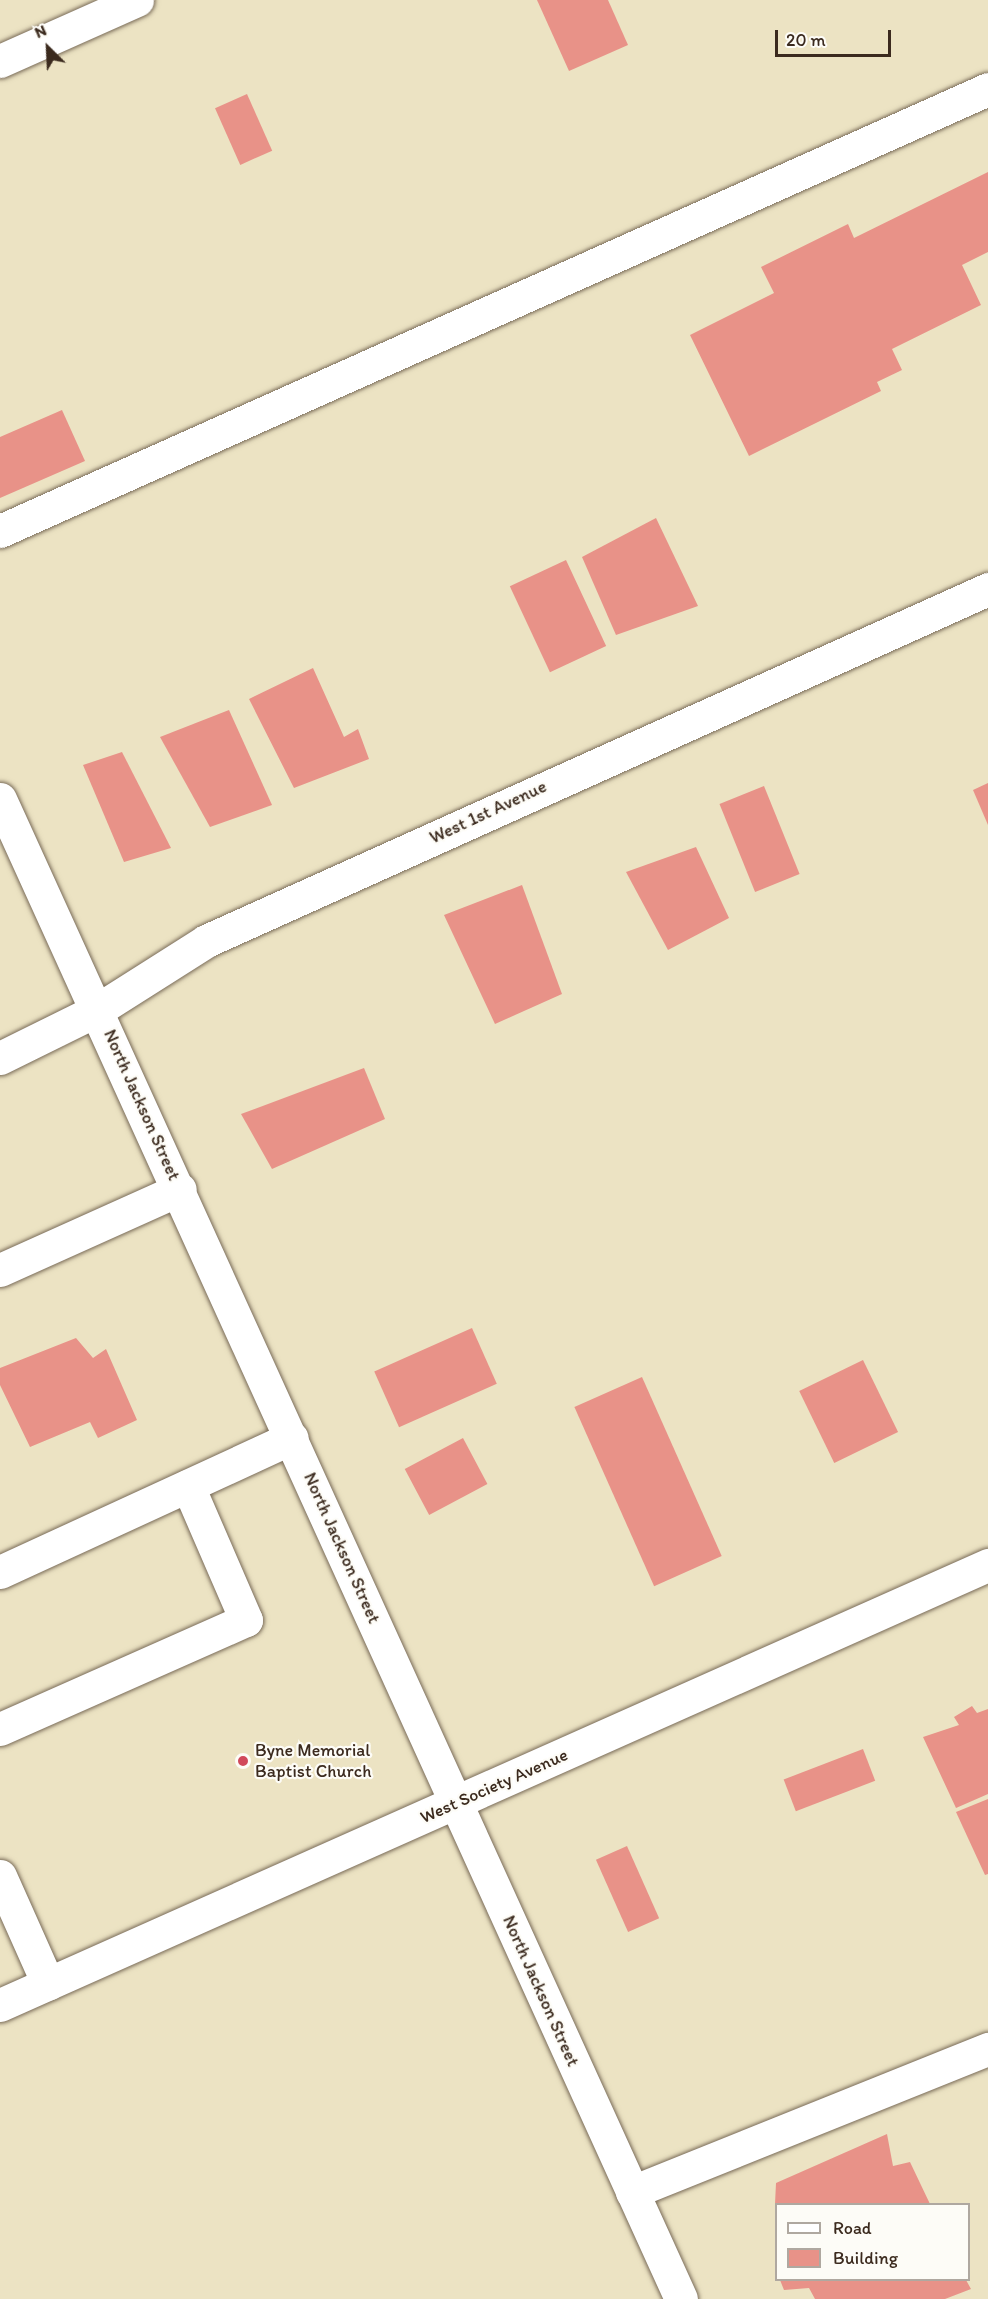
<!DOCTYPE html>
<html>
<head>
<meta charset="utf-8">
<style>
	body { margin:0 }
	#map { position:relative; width:988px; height:2299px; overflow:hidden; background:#ece3c3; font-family:Itim,sans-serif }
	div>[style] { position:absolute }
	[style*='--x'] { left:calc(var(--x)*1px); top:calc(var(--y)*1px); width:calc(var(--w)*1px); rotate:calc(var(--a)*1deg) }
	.building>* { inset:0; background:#e89288; transform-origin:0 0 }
	.roads { filter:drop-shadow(0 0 2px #796b58) drop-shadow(0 0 2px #796b58) }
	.minor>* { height:33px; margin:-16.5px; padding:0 16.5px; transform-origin:16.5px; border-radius:16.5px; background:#fff }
	.dots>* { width:16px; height:16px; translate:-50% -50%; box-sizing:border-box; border:3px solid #fdfcf7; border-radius:50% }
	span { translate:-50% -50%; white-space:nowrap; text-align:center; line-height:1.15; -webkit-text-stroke:4.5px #fdfcf7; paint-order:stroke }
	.street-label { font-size:18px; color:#3b2a1e }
	.poi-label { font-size:18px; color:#3b2a1e }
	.left { translate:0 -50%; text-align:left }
	.legend { position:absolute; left:775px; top:2203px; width:195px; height:78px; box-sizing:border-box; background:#fdfcf7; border:2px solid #afa8a0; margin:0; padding:8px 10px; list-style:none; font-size:18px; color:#3b2a1e }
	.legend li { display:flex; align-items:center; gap:12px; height:30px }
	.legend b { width:30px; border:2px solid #afa8a0 }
	.north { position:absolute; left:18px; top:18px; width:60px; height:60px; -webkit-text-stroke:4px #fdfcf7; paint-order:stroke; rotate:336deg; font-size:16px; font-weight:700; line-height:24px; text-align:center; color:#3b2a1e }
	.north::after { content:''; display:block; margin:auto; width:21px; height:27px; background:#3b2a1e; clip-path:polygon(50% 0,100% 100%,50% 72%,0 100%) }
	.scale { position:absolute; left:775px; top:30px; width:116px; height:27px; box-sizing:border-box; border:3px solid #3b2a1e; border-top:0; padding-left:8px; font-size:18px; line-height:21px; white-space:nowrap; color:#3b2a1e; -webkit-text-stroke:4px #fdfcf7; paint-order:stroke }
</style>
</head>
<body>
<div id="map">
	<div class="building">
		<div style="clip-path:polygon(537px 0,608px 0,628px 45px,569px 71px)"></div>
		<div style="left:247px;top:94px;width:62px;height:35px;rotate:66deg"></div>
		<div style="clip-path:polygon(988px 172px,988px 252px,962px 265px,981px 305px,892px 349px,902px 370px,877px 382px,881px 391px,749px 456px,690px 335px,774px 293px,761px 267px,848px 224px,854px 238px)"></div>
		<div style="clip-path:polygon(62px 410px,85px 461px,0 498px,0 437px)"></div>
		<div style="clip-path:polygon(656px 518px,698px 606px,616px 635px,582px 557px)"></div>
		<div style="left:566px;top:560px;width:95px;height:62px;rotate:65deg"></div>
		<div style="clip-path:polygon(313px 668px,344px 737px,358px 729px,369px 759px,294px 788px,249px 699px)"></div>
		<div style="clip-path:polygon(229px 710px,272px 805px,210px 827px,160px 737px)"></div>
		<div style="clip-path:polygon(122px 752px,171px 848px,124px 862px,83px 765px)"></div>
		<div style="clip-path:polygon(988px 783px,988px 825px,973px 790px)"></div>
		<div style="left:764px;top:786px;width:95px;height:48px;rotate:68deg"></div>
		<div style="clip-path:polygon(696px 847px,729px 918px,668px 950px,626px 872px)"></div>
		<div style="clip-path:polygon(522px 885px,562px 994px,495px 1024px,444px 915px)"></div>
		<div style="clip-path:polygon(364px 1068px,385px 1119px,272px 1169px,241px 1114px)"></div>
		<div style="left:472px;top:1328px;width:61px;height:107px;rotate:66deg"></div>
		<div style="clip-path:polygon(76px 1338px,93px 1358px,106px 1349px,137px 1420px,98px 1438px,90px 1422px,30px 1447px,0 1385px,0 1368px)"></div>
		<div style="left:863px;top:1360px;width:80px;height:71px;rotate:64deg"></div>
		<div style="left:642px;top:1377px;width:196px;height:74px;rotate:66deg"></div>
		<div style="left:463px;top:1438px;width:52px;height:66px;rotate:62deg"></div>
		<div style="clip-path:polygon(972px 1706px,977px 1713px,988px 1709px,988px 1794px,956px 1808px,923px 1737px,959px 1725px,954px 1717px)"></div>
		<div style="left:863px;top:1749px;width:34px;height:85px;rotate:69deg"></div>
		<div style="clip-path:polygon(988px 1799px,988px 1874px,985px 1875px,956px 1812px)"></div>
		<div style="left:627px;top:1846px;width:79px;height:34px;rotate:66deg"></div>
		<div style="clip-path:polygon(887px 2134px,893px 2166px,910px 2162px,930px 2204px,775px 2204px,776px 2183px)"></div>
		<div style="clip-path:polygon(780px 2280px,966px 2280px,971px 2289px,945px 2299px,815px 2299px,809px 2288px,784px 2290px)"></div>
	</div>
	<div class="roads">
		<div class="minor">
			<div style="--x:0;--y:61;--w:150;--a:-24"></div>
			<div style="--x:0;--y:531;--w:1082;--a:-24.1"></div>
			<div style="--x:0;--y:799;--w:1647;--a:65.58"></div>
			<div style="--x:0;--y:1058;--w:110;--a:-26.3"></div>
			<div style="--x:99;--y:1009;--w:127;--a:-32.4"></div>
			<div style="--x:206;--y:941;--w:858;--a:-24.23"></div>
			<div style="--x:0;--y:1270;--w:197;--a:-24.2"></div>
			<div style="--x:0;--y:1572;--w:321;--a:-24.7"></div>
			<div style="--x:0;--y:1729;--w:269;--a:-23.9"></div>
			<div style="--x:246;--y:1620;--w:146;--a:-113.4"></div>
			<div style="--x:0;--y:1876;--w:118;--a:66"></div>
			<div style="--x:0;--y:2005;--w:1082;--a:-24.01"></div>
			<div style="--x:632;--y:2192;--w:384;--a:-21.9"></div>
		</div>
	</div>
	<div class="dots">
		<div style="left:243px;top:1761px;background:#d1495b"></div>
	</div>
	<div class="street-label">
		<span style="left:488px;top:812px;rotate:-25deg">West 1st Avenue</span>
		<span style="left:142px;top:1105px;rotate:66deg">North Jackson Street</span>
		<span style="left:342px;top:1548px;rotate:66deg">North Jackson Street</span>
		<span style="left:494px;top:1786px;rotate:-24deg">West Society Avenue</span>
		<span style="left:541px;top:1991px;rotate:66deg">North Jackson Street</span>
	</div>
	<div class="poi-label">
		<span class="left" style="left:255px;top:1761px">Byne Memorial<br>Baptist Church</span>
	</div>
	<ul class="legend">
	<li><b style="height:8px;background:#fff"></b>Road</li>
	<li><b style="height:16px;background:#e89288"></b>Building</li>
	</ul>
	<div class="north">N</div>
	<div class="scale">20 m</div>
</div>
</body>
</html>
